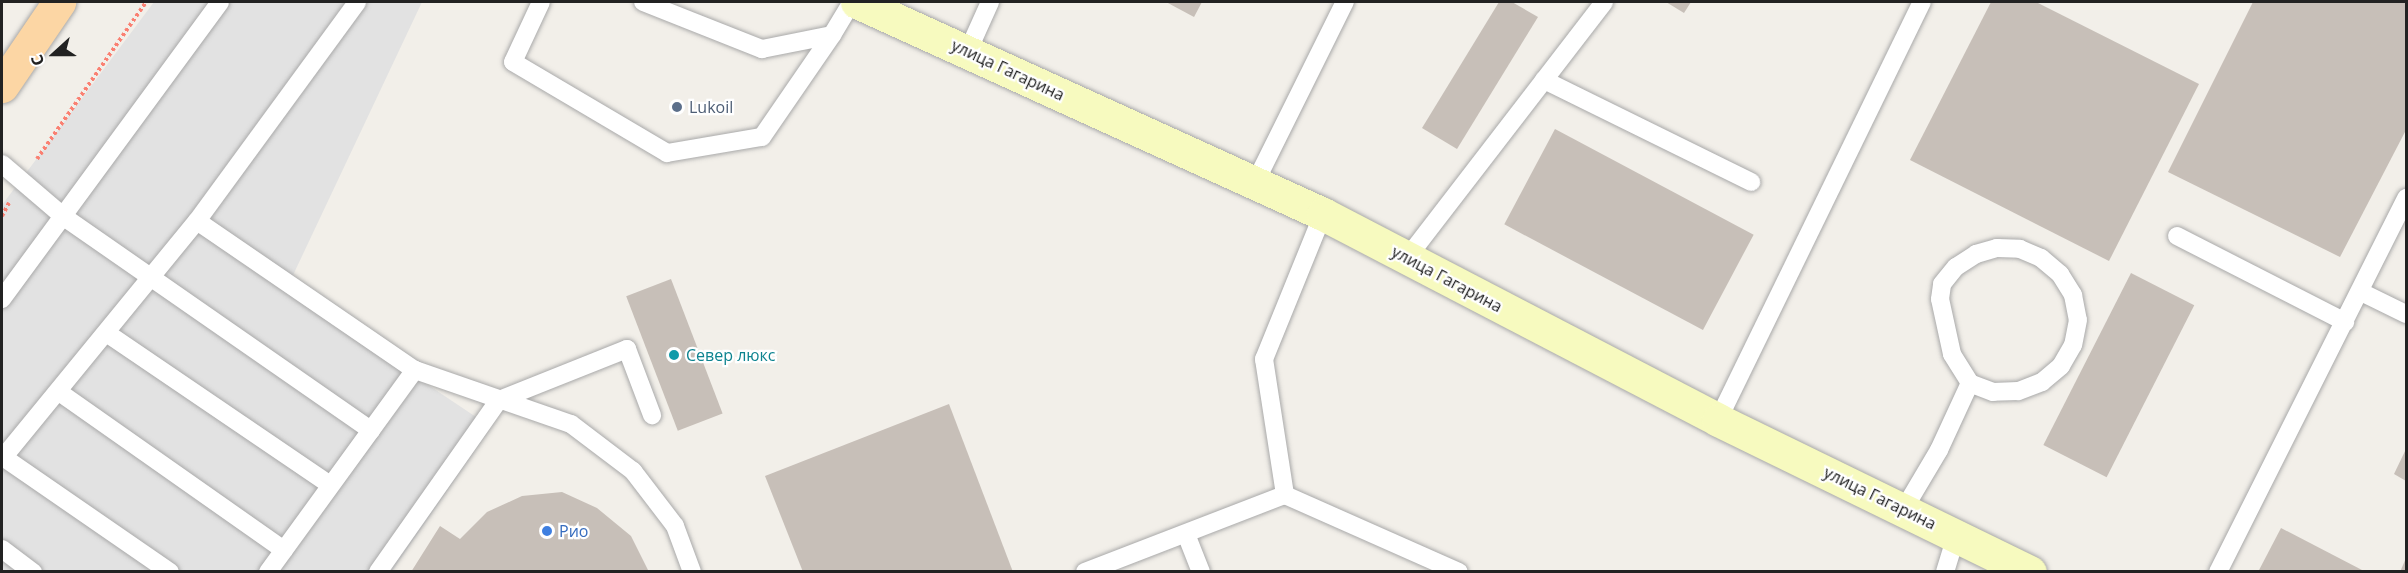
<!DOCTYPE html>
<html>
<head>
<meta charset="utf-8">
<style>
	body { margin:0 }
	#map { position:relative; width:2408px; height:573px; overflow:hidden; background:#f2efe9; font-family:"Open Sans",sans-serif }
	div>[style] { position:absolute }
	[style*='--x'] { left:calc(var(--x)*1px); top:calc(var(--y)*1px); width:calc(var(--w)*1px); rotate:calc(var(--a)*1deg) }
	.parking>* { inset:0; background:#e2e2e2 }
	.building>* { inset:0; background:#c7bfb8; transform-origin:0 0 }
	.path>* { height:4px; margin-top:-2px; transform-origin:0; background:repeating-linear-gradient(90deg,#fa8072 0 3px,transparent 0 6px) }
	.roads { filter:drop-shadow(0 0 2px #a9a9a9) drop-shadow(0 0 2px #a9a9a9) }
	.lane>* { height:18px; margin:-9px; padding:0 9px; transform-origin:9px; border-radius:9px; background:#fff }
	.secondary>* { height:33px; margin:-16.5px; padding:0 16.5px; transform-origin:16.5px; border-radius:16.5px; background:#f7fabf }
	.primary>* { height:33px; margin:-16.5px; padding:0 16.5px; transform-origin:16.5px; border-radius:16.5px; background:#fcd6a4 }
	.dots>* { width:16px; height:16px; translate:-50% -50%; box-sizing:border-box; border:3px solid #fff; border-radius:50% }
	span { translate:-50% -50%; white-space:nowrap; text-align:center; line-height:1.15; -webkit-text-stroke:4.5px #fff; paint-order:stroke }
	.street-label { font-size:16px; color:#222 }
	.service-label { font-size:16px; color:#4e5e75 }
	.left { translate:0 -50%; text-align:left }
	.culture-label { font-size:16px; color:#0d838f }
	.shop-label { font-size:16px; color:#366cbe }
	.frame { position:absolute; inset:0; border:3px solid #222; pointer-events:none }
	.north { position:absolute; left:24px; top:24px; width:60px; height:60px; -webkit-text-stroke:4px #fff; paint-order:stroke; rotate:249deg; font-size:16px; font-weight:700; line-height:24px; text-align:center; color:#222 }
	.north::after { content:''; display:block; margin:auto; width:21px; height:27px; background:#222; clip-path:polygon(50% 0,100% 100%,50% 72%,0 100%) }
</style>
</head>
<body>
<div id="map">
	<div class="parking">
		<div style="clip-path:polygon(154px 2px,422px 2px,286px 290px,491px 427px,392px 571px,2px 571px,2px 205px)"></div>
	</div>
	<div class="building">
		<div style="clip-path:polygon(1166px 2px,1202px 2px,1194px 17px)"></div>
		<div style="clip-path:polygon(1499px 2px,1512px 2px,1538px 17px,1457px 149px,1422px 128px)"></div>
		<div style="clip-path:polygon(1666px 2px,1691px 2px,1684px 13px)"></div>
		<div style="clip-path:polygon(1991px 2px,2036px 2px,2199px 84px,2109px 261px,1910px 160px)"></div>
		<div style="clip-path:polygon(2253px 2px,2406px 2px,2406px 130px,2340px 257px,2168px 172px)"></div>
		<div style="left:1555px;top:129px;width:225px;height:108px;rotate:28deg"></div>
		<div style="left:2131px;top:273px;width:71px;height:193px;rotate:27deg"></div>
		<div style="left:671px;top:279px;width:144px;height:48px;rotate:69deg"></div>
		<div style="clip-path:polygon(949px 404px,1013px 572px,803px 572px,765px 476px)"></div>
		<div style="clip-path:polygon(2406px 449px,2406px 481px,2394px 474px)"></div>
		<div style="clip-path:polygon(562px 492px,597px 508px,631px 536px,649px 572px,411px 572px,440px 526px,460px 539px,487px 512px,522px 496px)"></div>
		<div style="clip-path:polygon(2281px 528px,2362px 570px,2361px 572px,2258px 572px)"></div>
		<div style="clip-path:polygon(2406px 558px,2406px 572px,2400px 572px)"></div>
	</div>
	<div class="path">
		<div style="--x:37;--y:159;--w:191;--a:-55.2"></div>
		<div style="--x:2;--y:216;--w:15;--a:-62"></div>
	</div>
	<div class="roads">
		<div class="lane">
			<div style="--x:541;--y:2;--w:66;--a:115"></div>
			<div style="--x:513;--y:62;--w:179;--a:30.6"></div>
			<div style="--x:667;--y:153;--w:96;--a:-9.6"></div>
			<div style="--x:762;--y:137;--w:124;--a:-55.5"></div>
			<div style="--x:643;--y:2;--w:128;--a:21.6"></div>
			<div style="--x:762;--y:49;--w:71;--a:-11.3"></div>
			<div style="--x:832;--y:35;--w:39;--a:-59"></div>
			<div style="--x:968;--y:51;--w:54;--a:-65.8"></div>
			<div style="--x:1544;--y:80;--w:231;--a:26.2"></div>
			<div style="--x:2;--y:164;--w:82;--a:40.5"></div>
			<div style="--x:64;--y:217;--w:374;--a:34.8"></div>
			<div style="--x:1255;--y:183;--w:202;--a:-63.6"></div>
			<div style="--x:1323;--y:214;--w:157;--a:112.1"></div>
			<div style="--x:1264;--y:359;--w:138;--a:81.2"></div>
			<div style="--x:1285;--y:495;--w:190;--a:23.9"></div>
			<div style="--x:197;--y:221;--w:264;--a:34.4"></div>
			<div style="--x:415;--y:370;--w:165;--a:19.1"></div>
			<div style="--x:571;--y:424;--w:78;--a:37.2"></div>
			<div style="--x:633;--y:471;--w:69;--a:52.6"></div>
			<div style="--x:675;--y:526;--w:49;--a:69.7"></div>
			<div style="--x:2177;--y:236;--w:189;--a:27.1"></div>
			<div style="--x:1997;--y:248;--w:23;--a:2"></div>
			<div style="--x:2020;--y:249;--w:23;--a:23"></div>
			<div style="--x:2041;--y:258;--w:25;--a:40"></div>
			<div style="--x:2060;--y:274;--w:25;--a:58"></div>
			<div style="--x:2073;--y:295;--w:25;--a:79"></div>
			<div style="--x:2078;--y:320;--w:25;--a:101"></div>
			<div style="--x:2073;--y:345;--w:24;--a:120"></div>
			<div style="--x:2061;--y:366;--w:25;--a:140"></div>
			<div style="--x:2042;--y:382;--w:26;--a:159"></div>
			<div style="--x:2018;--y:391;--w:25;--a:178"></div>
			<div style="--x:1993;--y:392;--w:25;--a:-159"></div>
			<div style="--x:1970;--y:383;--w:34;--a:-122"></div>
			<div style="--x:1952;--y:354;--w:56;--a:-102.3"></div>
			<div style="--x:1940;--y:299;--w:15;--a:-82"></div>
			<div style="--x:1942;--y:284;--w:22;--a:-51"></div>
			<div style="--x:1956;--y:267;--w:24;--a:-33"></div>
			<div style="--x:1976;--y:254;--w:22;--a:-16"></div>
			<div style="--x:1407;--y:258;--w:323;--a:-52.4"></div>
			<div style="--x:2361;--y:292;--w:50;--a:26.1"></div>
			<div style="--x:2;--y:299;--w:368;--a:-53.7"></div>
			<div style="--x:108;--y:334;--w:268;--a:34.2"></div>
			<div style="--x:59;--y:392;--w:275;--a:35.1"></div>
			<div style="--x:1718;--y:420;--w:465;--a:-64"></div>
			<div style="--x:3;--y:457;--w:203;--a:34.6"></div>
			<div style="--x:2;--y:459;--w:308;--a:-50.7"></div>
			<div style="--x:197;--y:221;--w:271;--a:-53.8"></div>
			<div style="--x:1904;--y:509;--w:69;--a:-59.3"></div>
			<div style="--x:1939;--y:450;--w:74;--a:-65.2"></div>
			<div style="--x:1186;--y:534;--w:41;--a:68.5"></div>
			<div style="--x:2;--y:549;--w:39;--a:37"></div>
			<div style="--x:268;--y:572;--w:250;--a:-54"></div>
			<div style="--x:378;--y:572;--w:210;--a:-54.9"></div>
			<div style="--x:499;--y:400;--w:138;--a:-21.7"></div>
			<div style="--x:627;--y:349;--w:71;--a:69.3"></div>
			<div style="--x:1085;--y:572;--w:214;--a:-21.1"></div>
			<div style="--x:1945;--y:572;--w:39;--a:-73"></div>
			<div style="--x:2218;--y:572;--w:419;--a:-63.3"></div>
		</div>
		<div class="secondary">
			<div style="--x:857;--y:2;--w:512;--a:24.46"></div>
			<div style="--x:1323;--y:214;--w:445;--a:27.5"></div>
			<div style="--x:1718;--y:420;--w:347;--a:26"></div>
		</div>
		<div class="primary">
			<div style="--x:2;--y:86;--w:102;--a:-55.8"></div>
		</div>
	</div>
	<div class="dots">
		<div style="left:677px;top:107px;background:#5c6f8a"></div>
		<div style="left:674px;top:355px;background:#0f9aa8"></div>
		<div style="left:547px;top:531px;background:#3f7fe0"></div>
	</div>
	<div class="street-label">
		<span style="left:1008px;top:70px;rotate:25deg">улица Гагарина</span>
		<span style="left:1447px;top:279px;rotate:28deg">улица Гагарина</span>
		<span style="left:1880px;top:498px;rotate:26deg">улица Гагарина</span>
	</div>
	<div class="service-label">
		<span class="left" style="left:689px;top:107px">Lukoil</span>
	</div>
	<div class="culture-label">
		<span class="left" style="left:686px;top:355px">Север люкс</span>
	</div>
	<div class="shop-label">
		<span class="left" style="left:559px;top:531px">Рио</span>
	</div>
	<div class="frame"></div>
	<div class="north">С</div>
</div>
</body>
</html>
